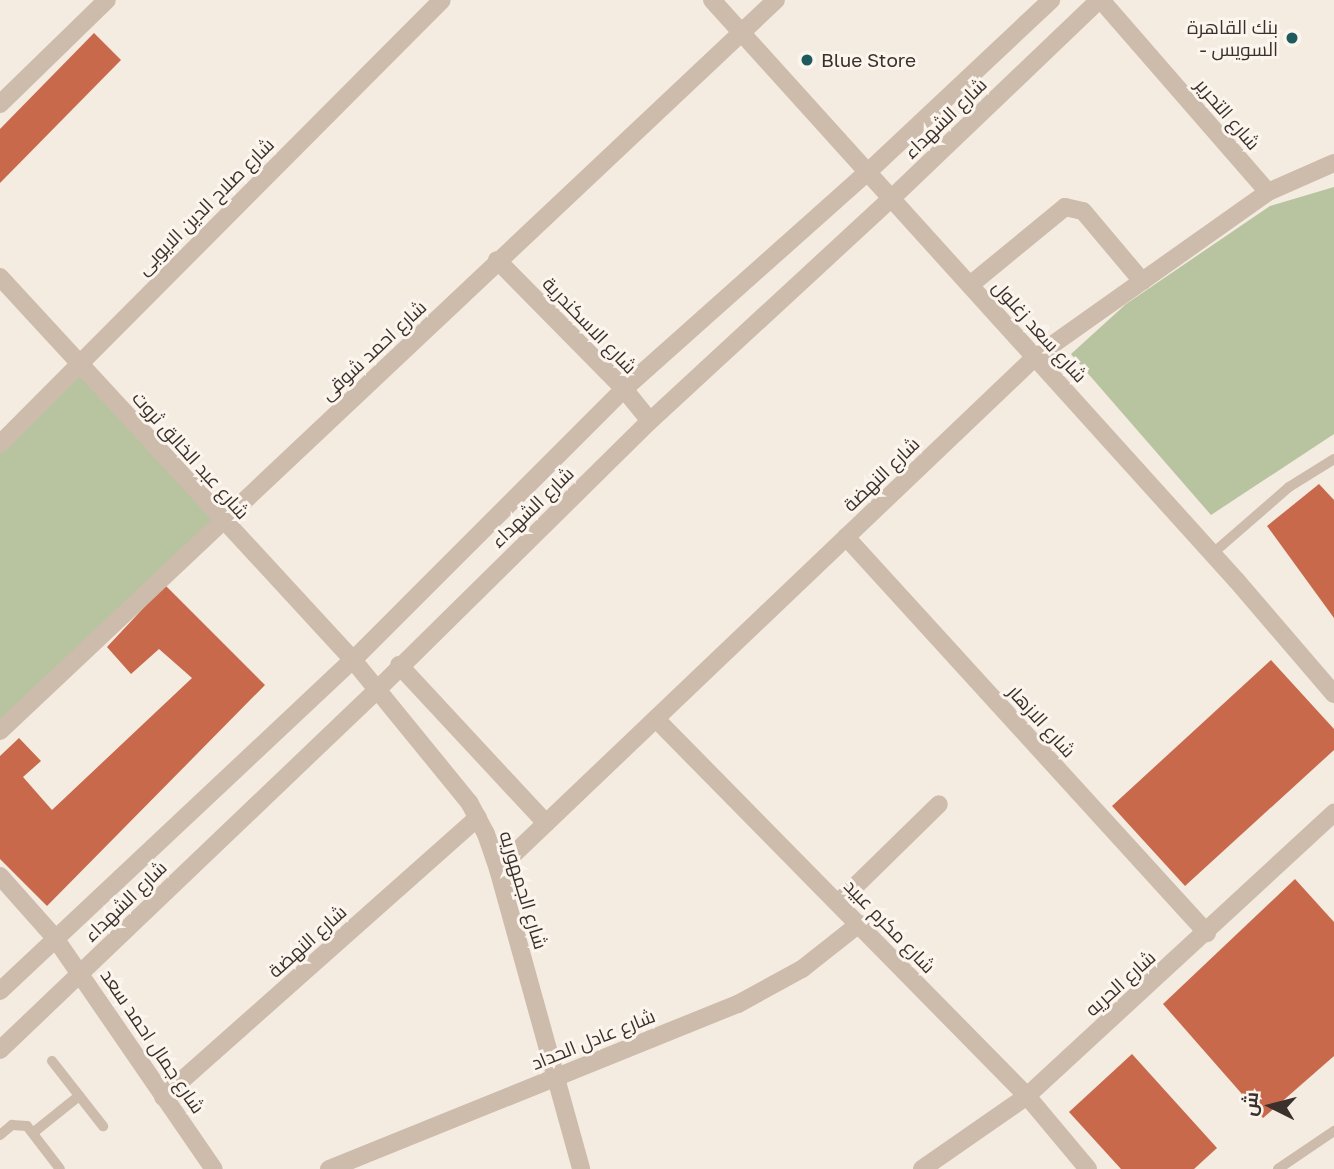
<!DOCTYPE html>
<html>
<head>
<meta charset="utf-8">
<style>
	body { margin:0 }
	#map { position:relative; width:1334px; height:1169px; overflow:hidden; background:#f4ebe1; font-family:"Golos Text",Cairo,sans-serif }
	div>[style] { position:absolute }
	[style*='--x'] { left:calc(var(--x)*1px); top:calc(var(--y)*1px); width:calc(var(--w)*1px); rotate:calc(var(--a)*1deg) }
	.green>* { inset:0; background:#b8c4a0 }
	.building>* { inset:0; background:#c8694b }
	.service>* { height:10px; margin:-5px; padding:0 5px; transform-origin:5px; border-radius:5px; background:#cdbbac }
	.minor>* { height:18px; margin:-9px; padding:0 9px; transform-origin:9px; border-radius:9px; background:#cdbbac }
	.tertiary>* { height:18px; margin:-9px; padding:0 9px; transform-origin:9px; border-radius:9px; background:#cdbbac }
	.dots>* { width:19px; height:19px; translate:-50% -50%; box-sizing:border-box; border:4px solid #fbf5ee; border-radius:50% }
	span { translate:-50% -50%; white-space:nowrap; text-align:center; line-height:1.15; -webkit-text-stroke:6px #fbf5ee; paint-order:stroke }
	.poi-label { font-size:19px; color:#3b302b }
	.right { translate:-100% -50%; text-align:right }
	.left { translate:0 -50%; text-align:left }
	.street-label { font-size:19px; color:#3b302b }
	.north { position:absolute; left:1236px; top:1071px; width:70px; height:70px; -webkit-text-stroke:5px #fbf5ee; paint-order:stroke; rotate:276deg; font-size:19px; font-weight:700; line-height:28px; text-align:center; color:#3b302b }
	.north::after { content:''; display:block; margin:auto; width:24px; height:32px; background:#3b302b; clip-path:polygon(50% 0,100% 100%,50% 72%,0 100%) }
</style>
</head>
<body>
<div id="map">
	<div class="green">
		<div style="clip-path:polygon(1334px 187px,1334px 434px,1211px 515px,1071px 354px,1126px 304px,1270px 206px)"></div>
		<div style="clip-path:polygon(78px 363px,221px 521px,0 730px,0 445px)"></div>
	</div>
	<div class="building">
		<div style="clip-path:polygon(94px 33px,121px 60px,0 183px,0 129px)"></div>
		<div style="clip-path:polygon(1319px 484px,1334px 500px,1334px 618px,1267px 526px)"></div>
		<div style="clip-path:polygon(165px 585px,265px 685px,47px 906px,0 859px,0 756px,19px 738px,41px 761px,23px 777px,52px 810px,192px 678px,159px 649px,131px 674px,107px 647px)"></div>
		<div style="clip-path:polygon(1271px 660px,1334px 729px,1334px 750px,1185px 886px,1112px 806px)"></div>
		<div style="clip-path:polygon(1295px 879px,1334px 922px,1334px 1056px,1263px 1118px,1163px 1004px)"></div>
		<div style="clip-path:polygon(1132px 1054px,1217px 1148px,1194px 1169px,1121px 1169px,1069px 1112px)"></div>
	</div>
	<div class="service">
		<div style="--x:1212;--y:554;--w:102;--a:-41"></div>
		<div style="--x:1289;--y:487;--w:53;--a:-31.9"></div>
		<div style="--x:52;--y:1061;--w:83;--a:51.9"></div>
		<div style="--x:34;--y:1132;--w:58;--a:-38.7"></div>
		<div style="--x:0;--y:1135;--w:16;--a:-40"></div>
		<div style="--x:12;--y:1125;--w:15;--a:4"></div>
		<div style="--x:27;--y:1126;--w:54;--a:52.5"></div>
		<div style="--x:1278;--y:1169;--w:68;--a:-34.2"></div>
	</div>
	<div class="minor">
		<div style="--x:712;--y:0;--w:783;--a:47.9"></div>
		<div style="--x:1237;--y:581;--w:149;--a:49.4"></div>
		<div style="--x:1101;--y:0;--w:254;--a:49"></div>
		<div style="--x:0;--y:104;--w:149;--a:-44.2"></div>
		<div style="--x:497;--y:260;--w:181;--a:45.4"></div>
		<div style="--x:624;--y:389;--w:41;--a:50.9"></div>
		<div style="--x:0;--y:277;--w:521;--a:47.33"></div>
		<div style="--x:353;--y:660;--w:183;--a:50.8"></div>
		<div style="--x:469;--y:802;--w:36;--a:62"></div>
		<div style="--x:486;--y:834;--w:37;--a:71"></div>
		<div style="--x:498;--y:869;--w:311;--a:74.5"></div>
		<div style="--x:970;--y:285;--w:123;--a:-39.4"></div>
		<div style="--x:1065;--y:207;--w:18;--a:13"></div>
		<div style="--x:1083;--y:211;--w:92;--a:49.9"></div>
		<div style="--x:846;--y:537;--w:536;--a:47.65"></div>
		<div style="--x:399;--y:665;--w:216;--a:47.1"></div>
		<div style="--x:656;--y:719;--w:529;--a:45.46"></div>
		<div style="--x:1027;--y:1096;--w:95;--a:50.1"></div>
		<div style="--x:0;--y:731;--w:1066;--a:-43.29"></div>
		<div style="--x:498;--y:869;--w:742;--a:-43.63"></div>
		<div style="--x:1035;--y:357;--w:286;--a:-35.3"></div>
		<div style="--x:1268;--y:192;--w:72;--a:-23.7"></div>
		<div style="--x:0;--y:876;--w:83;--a:48.4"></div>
		<div style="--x:838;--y:903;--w:141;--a:-44.4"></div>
		<div style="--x:163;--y:1097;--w:421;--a:-41.6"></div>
		<div style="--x:329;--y:1169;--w:441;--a:-22"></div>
		<div style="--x:738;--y:1004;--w:73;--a:-28.7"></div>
		<div style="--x:802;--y:969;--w:73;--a:-38.3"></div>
		<div style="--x:922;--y:1169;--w:128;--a:-34.8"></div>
		<div style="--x:1027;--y:1096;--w:418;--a:-42.7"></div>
	</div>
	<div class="tertiary">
		<div style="--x:0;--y:444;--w:626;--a:-45.13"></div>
		<div style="--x:55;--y:938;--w:280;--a:55.5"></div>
		<div style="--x:0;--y:991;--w:484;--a:-43.2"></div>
		<div style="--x:353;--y:660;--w:383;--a:-45"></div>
		<div style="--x:624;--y:389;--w:328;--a:-41.7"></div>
		<div style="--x:869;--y:171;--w:250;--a:-43.2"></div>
		<div style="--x:0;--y:1050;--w:520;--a:-43.68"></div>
		<div style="--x:376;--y:691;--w:385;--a:-44.6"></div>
		<div style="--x:650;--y:421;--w:330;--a:-42.7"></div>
		<div style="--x:893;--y:197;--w:285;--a:-43.7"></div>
	</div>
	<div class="dots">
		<div style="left:1292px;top:38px;background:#1f5a5e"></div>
		<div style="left:807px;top:60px;background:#1f5a5e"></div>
	</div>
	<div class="poi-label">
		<span class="right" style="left:1278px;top:38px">بنك القاهرة<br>- السويس</span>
		<span class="left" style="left:821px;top:60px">Blue Store</span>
	</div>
	<div class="street-label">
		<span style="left:1228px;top:114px;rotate:49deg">شارع التحرير</span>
		<span style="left:945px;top:118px;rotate:-44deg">شارع الشهداء</span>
		<span style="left:205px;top:206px;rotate:-45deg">شارع صلاح الدين الايوبى</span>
		<span style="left:590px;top:325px;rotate:46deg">شارع الاسكندرية</span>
		<span style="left:1040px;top:331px;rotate:48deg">شارع سعد زغلول</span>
		<span style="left:373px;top:350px;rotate:-43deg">شارع احمد شوقى</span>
		<span style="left:191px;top:455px;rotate:48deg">شارع عبد الخالق ثروت</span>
		<span style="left:881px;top:474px;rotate:-44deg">شارع النهضة</span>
		<span style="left:532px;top:507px;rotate:-44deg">شارع الشهداء</span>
		<span style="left:1042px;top:721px;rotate:48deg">شارع الازهار</span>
		<span style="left:524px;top:890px;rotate:73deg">شارع الجمهوريه</span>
		<span style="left:125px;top:901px;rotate:-44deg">شارع الشهداء</span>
		<span style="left:890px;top:926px;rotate:46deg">شارع مكرم عبيد</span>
		<span style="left:307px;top:941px;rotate:-42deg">شارع النهضة</span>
		<span style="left:1120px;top:983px;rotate:-42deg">شارع الحريه</span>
		<span style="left:593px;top:1039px;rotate:-22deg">شارع عادل الحداد</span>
		<span style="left:153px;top:1041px;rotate:56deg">شارع جمال احمد سعد</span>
	</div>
	<div class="north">ش</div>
</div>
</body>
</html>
